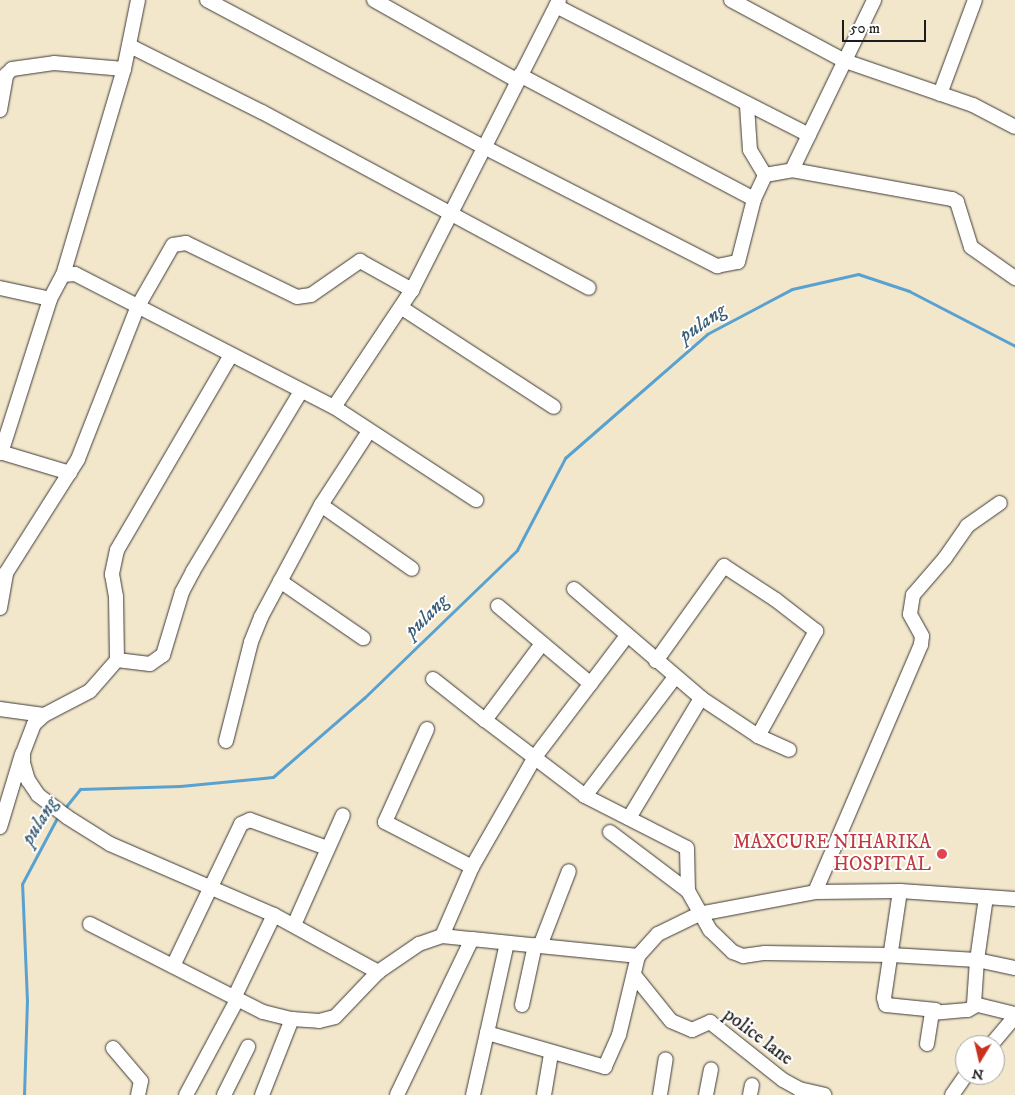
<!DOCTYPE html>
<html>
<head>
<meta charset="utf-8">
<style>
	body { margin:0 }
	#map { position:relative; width:1015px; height:1095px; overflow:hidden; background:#f2e6cb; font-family:"IM FELL DW Pica",serif }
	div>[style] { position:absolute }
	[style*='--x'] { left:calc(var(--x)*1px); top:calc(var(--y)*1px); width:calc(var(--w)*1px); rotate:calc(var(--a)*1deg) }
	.stream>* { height:3px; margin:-1.5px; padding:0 1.5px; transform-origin:1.5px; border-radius:1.5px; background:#59a2d0 }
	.roads { filter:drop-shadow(0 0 1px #3c3a36) drop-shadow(0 0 1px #3c3a36) }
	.street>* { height:14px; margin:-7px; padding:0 7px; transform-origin:7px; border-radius:7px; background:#fff }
	.dots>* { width:14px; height:14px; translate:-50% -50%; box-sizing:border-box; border:2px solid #fff; border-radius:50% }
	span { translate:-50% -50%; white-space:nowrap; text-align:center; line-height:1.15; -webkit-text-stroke:4px #fff; paint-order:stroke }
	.health-label { font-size:19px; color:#be3a42 }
	.right { translate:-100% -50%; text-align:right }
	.street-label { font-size:19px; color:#1c1c1c }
	.water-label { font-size:20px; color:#3a5f76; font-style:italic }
	.north { position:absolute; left:955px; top:1035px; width:50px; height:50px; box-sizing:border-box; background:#fff; border:1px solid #a4a4a4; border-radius:50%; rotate:189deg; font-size:14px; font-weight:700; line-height:20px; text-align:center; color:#1c1c1c }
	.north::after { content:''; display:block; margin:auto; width:18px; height:22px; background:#c8321e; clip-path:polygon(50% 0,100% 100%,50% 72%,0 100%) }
	.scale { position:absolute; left:842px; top:20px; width:84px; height:22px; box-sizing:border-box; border:2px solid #1c1c1c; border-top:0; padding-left:6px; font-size:15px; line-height:18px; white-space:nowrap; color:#1c1c1c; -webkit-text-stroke:4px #fff; paint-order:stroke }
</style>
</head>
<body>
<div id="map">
	<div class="stream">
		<div style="--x:64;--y:809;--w:26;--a:-51"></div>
		<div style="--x:80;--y:789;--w:100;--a:-1.7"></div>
		<div style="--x:180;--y:786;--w:93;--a:-5.5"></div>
		<div style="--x:273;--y:777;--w:121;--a:-41"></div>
		<div style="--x:364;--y:698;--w:213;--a:-44"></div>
		<div style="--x:517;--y:550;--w:104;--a:-62.4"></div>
		<div style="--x:565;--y:458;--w:189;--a:-41.1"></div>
		<div style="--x:707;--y:334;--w:96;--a:-27.9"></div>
		<div style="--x:792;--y:289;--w:68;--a:-12.8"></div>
		<div style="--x:858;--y:274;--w:54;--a:18.4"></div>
		<div style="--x:909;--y:291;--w:119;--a:27.4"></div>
		<div style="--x:24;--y:1095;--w:94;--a:-88.2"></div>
		<div style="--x:27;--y:1001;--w:117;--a:-92.4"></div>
		<div style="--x:22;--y:884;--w:77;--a:-62.1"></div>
	</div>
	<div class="roads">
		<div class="street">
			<div style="--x:207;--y:0;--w:314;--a:28"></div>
			<div style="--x:484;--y:147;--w:262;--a:27.1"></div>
			<div style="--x:717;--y:266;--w:21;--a:-11"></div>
			<div style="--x:738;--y:262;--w:65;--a:-75.7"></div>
			<div style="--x:754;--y:199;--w:265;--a:-152.1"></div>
			<div style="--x:374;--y:0;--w:165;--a:29.4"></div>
			<div style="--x:731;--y:0;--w:129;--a:28.2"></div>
			<div style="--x:845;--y:61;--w:135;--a:19"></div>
			<div style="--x:973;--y:105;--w:47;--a:27.6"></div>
			<div style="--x:556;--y:6;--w:284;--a:27"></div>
			<div style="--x:130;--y:46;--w:148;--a:26.6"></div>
			<div style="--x:262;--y:112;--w:371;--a:28.3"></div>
			<div style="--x:940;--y:94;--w:100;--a:-69.6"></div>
			<div style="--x:747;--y:106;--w:44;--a:86.1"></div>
			<div style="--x:750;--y:150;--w:29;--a:59"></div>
			<div style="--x:0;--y:110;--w:36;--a:-80"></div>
			<div style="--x:6;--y:75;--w:8;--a:-45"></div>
			<div style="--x:12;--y:69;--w:42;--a:-8.1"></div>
			<div style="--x:54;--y:63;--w:70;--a:4.9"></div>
			<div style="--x:792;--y:170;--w:189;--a:-64.2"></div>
			<div style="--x:754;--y:199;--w:26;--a:-65"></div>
			<div style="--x:765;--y:175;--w:27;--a:-10"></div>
			<div style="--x:792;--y:170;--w:163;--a:10.3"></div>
			<div style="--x:952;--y:199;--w:6;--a:31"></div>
			<div style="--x:957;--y:202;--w:47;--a:72.7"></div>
			<div style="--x:971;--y:247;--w:54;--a:35.2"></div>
			<div style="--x:63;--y:275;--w:215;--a:-73.5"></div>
			<div style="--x:124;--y:69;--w:70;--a:-78.5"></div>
			<div style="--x:0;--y:288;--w:51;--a:12.4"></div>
			<div style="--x:50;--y:299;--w:27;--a:-62"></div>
			<div style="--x:63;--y:275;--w:12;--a:-5"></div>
			<div style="--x:75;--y:274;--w:291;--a:27.2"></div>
			<div style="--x:334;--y:407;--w:170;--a:33.2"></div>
			<div style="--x:402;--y:308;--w:181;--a:33.1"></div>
			<div style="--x:231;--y:355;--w:226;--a:120.3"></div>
			<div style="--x:117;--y:550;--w:25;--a:102"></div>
			<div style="--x:112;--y:574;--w:22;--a:80"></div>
			<div style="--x:116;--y:596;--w:64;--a:89.1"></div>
			<div style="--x:117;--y:660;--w:41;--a:131.1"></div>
			<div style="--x:90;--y:691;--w:52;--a:152.4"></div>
			<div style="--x:44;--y:715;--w:13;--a:138"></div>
			<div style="--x:34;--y:724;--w:31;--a:111"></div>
			<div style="--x:23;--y:753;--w:10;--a:90"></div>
			<div style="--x:23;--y:763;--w:18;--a:74"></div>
			<div style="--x:28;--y:780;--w:18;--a:56"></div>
			<div style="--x:38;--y:795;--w:36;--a:37"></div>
			<div style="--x:67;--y:817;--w:51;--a:32.1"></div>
			<div style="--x:110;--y:844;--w:179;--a:23.4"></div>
			<div style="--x:334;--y:407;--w:141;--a:-56.3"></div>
			<div style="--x:412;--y:290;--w:325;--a:-63.1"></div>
			<div style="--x:0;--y:452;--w:73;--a:16.7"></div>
			<div style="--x:1;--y:453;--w:162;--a:-72.3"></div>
			<div style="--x:321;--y:505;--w:111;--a:35.1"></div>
			<div style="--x:280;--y:581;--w:101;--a:34.5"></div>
			<div style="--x:574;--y:589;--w:167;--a:40.6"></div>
			<div style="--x:701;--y:698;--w:69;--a:33.7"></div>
			<div style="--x:758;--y:736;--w:34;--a:24"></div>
			<div style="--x:498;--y:606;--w:121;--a:40"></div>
			<div style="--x:0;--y:608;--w:36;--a:-80"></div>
			<div style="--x:6;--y:573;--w:135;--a:-57.7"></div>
			<div style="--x:78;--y:459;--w:164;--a:-68.6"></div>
			<div style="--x:138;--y:306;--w:70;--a:-60.2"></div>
			<div style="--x:173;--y:245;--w:13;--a:-9"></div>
			<div style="--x:186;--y:243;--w:123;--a:25.9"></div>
			<div style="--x:297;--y:297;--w:14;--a:-8"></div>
			<div style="--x:311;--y:295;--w:60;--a:-34.8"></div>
			<div style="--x:360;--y:261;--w:60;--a:29.1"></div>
			<div style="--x:541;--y:645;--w:94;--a:126.7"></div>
			<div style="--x:485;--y:720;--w:126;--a:37.2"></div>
			<div style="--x:585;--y:796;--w:114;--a:27"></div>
			<div style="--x:687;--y:848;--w:43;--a:88.7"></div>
			<div style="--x:688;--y:891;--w:45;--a:60.6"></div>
			<div style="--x:710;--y:930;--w:32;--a:44"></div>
			<div style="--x:733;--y:952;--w:11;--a:22"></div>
			<div style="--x:743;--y:956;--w:22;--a:-8"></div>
			<div style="--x:765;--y:953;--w:126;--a:0.9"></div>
			<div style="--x:891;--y:955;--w:86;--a:3.3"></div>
			<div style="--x:977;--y:960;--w:44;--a:93.9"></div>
			<div style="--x:974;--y:1004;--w:42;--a:13.7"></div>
			<div style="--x:117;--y:660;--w:33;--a:7"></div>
			<div style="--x:150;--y:664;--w:16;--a:-35"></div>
			<div style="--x:163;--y:655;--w:66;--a:-73.2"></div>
			<div style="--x:182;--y:592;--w:24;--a:-62"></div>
			<div style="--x:193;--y:571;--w:210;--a:-59"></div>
			<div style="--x:656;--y:661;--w:117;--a:-54.4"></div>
			<div style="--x:724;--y:566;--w:62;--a:33.2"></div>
			<div style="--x:776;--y:600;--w:51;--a:37.8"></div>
			<div style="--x:816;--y:631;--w:120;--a:118.9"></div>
			<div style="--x:433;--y:679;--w:66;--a:38.3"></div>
			<div style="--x:0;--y:709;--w:44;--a:7.8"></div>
			<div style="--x:427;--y:729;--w:102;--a:114.3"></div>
			<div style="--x:385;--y:822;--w:98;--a:27.3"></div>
			<div style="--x:226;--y:741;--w:102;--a:-75.8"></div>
			<div style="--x:251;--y:642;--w:27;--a:-68"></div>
			<div style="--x:261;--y:617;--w:127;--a:-61.8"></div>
			<div style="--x:321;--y:505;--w:88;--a:-57"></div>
			<div style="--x:585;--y:796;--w:149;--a:-52.9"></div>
			<div style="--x:629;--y:818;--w:140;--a:-59"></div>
			<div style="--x:0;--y:827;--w:76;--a:-73.2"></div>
			<div style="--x:610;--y:832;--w:98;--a:37.1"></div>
			<div style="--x:900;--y:891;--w:108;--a:98.5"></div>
			<div style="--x:884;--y:998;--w:7;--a:74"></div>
			<div style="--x:886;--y:1005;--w:50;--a:5.7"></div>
			<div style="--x:815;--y:892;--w:269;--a:-66.8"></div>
			<div style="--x:921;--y:645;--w:9;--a:-84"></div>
			<div style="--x:922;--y:636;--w:25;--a:-119"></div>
			<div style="--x:910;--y:614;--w:19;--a:-81"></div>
			<div style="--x:913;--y:595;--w:49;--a:-49.1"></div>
			<div style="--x:945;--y:558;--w:39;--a:-55"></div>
			<div style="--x:967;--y:526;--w:40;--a:-34.9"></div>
			<div style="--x:986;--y:897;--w:64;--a:98.1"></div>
			<div style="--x:977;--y:960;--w:39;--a:12"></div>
			<div style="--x:90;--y:924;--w:194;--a:27"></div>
			<div style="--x:263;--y:1012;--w:30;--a:14"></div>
			<div style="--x:294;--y:925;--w:120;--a:-66"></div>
			<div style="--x:442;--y:936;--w:75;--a:-66.5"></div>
			<div style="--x:472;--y:867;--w:127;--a:-60.2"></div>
			<div style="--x:535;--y:757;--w:152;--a:-52.8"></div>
			<div style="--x:472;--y:939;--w:68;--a:5.9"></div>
			<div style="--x:540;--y:946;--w:99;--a:5.8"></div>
			<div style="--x:638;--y:956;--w:81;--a:103.5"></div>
			<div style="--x:619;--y:1035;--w:35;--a:114"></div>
			<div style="--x:605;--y:1067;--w:123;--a:-163.9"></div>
			<div style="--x:487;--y:1033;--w:92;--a:-77.5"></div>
			<div style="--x:540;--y:946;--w:80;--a:-68.9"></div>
			<div style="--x:638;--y:956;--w:30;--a:-48"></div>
			<div style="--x:658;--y:934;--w:46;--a:-26"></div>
			<div style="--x:699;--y:914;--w:118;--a:-10.7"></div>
			<div style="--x:815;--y:892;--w:85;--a:-0.7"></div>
			<div style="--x:900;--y:891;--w:115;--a:4"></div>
			<div style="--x:173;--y:966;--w:157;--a:-64.4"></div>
			<div style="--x:241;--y:824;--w:10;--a:-24"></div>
			<div style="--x:250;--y:820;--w:82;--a:20"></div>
			<div style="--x:634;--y:975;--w:59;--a:51.2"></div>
			<div style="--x:671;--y:1021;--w:23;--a:23"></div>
			<div style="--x:692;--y:1030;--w:20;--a:-24"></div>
			<div style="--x:710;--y:1022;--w:93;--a:38.5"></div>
			<div style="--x:783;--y:1080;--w:18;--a:29"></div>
			<div style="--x:799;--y:1089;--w:26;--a:13"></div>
			<div style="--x:234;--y:998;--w:92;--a:-64.3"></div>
			<div style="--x:274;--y:915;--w:119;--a:28.7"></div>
			<div style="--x:522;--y:1005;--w:61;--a:-77.8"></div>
			<div style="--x:927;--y:1044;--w:31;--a:-81"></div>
			<div style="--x:932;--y:1013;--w:36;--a:-5"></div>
			<div style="--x:968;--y:1010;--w:8;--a:-30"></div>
			<div style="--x:991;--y:1045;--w:38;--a:-50"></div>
			<div style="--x:113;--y:1048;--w:43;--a:49.7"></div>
			<div style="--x:141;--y:1081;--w:14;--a:102"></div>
			<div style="--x:186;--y:1095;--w:108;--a:-61.8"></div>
			<div style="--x:224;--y:1095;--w:54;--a:-63.4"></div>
			<div style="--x:262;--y:1095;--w:82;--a:-68.5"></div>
			<div style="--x:292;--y:1019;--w:27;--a:4"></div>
			<div style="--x:319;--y:1021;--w:16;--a:-14"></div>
			<div style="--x:335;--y:1017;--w:62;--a:-46.3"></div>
			<div style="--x:378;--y:972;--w:50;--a:-34.3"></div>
			<div style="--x:419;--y:944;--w:24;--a:-19"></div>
			<div style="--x:442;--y:936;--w:30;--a:6"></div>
			<div style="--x:472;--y:939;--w:173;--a:115.7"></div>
			<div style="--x:473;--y:1095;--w:64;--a:-77.3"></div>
			<div style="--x:544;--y:1095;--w:42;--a:-80.3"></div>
			<div style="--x:660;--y:1095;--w:36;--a:-81"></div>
			<div style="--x:706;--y:1095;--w:26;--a:-79"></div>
			<div style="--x:750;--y:1095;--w:10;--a:-79"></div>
			<div style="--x:952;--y:1095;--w:24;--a:-55"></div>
		</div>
	</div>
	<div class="dots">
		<div style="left:942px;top:854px;background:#e0444e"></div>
	</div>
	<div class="health-label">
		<span class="right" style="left:931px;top:854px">MAXCURE NIHARIKA<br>HOSPITAL</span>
	</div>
	<div class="street-label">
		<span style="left:758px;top:1037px;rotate:37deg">police lane</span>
	</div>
	<div class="water-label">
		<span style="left:703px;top:323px;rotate:-34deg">pulang</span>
		<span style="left:427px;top:616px;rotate:-44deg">pulang</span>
		<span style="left:40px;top:821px;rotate:-58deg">pulang</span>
	</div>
	<div class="north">N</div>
	<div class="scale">50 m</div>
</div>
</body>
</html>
